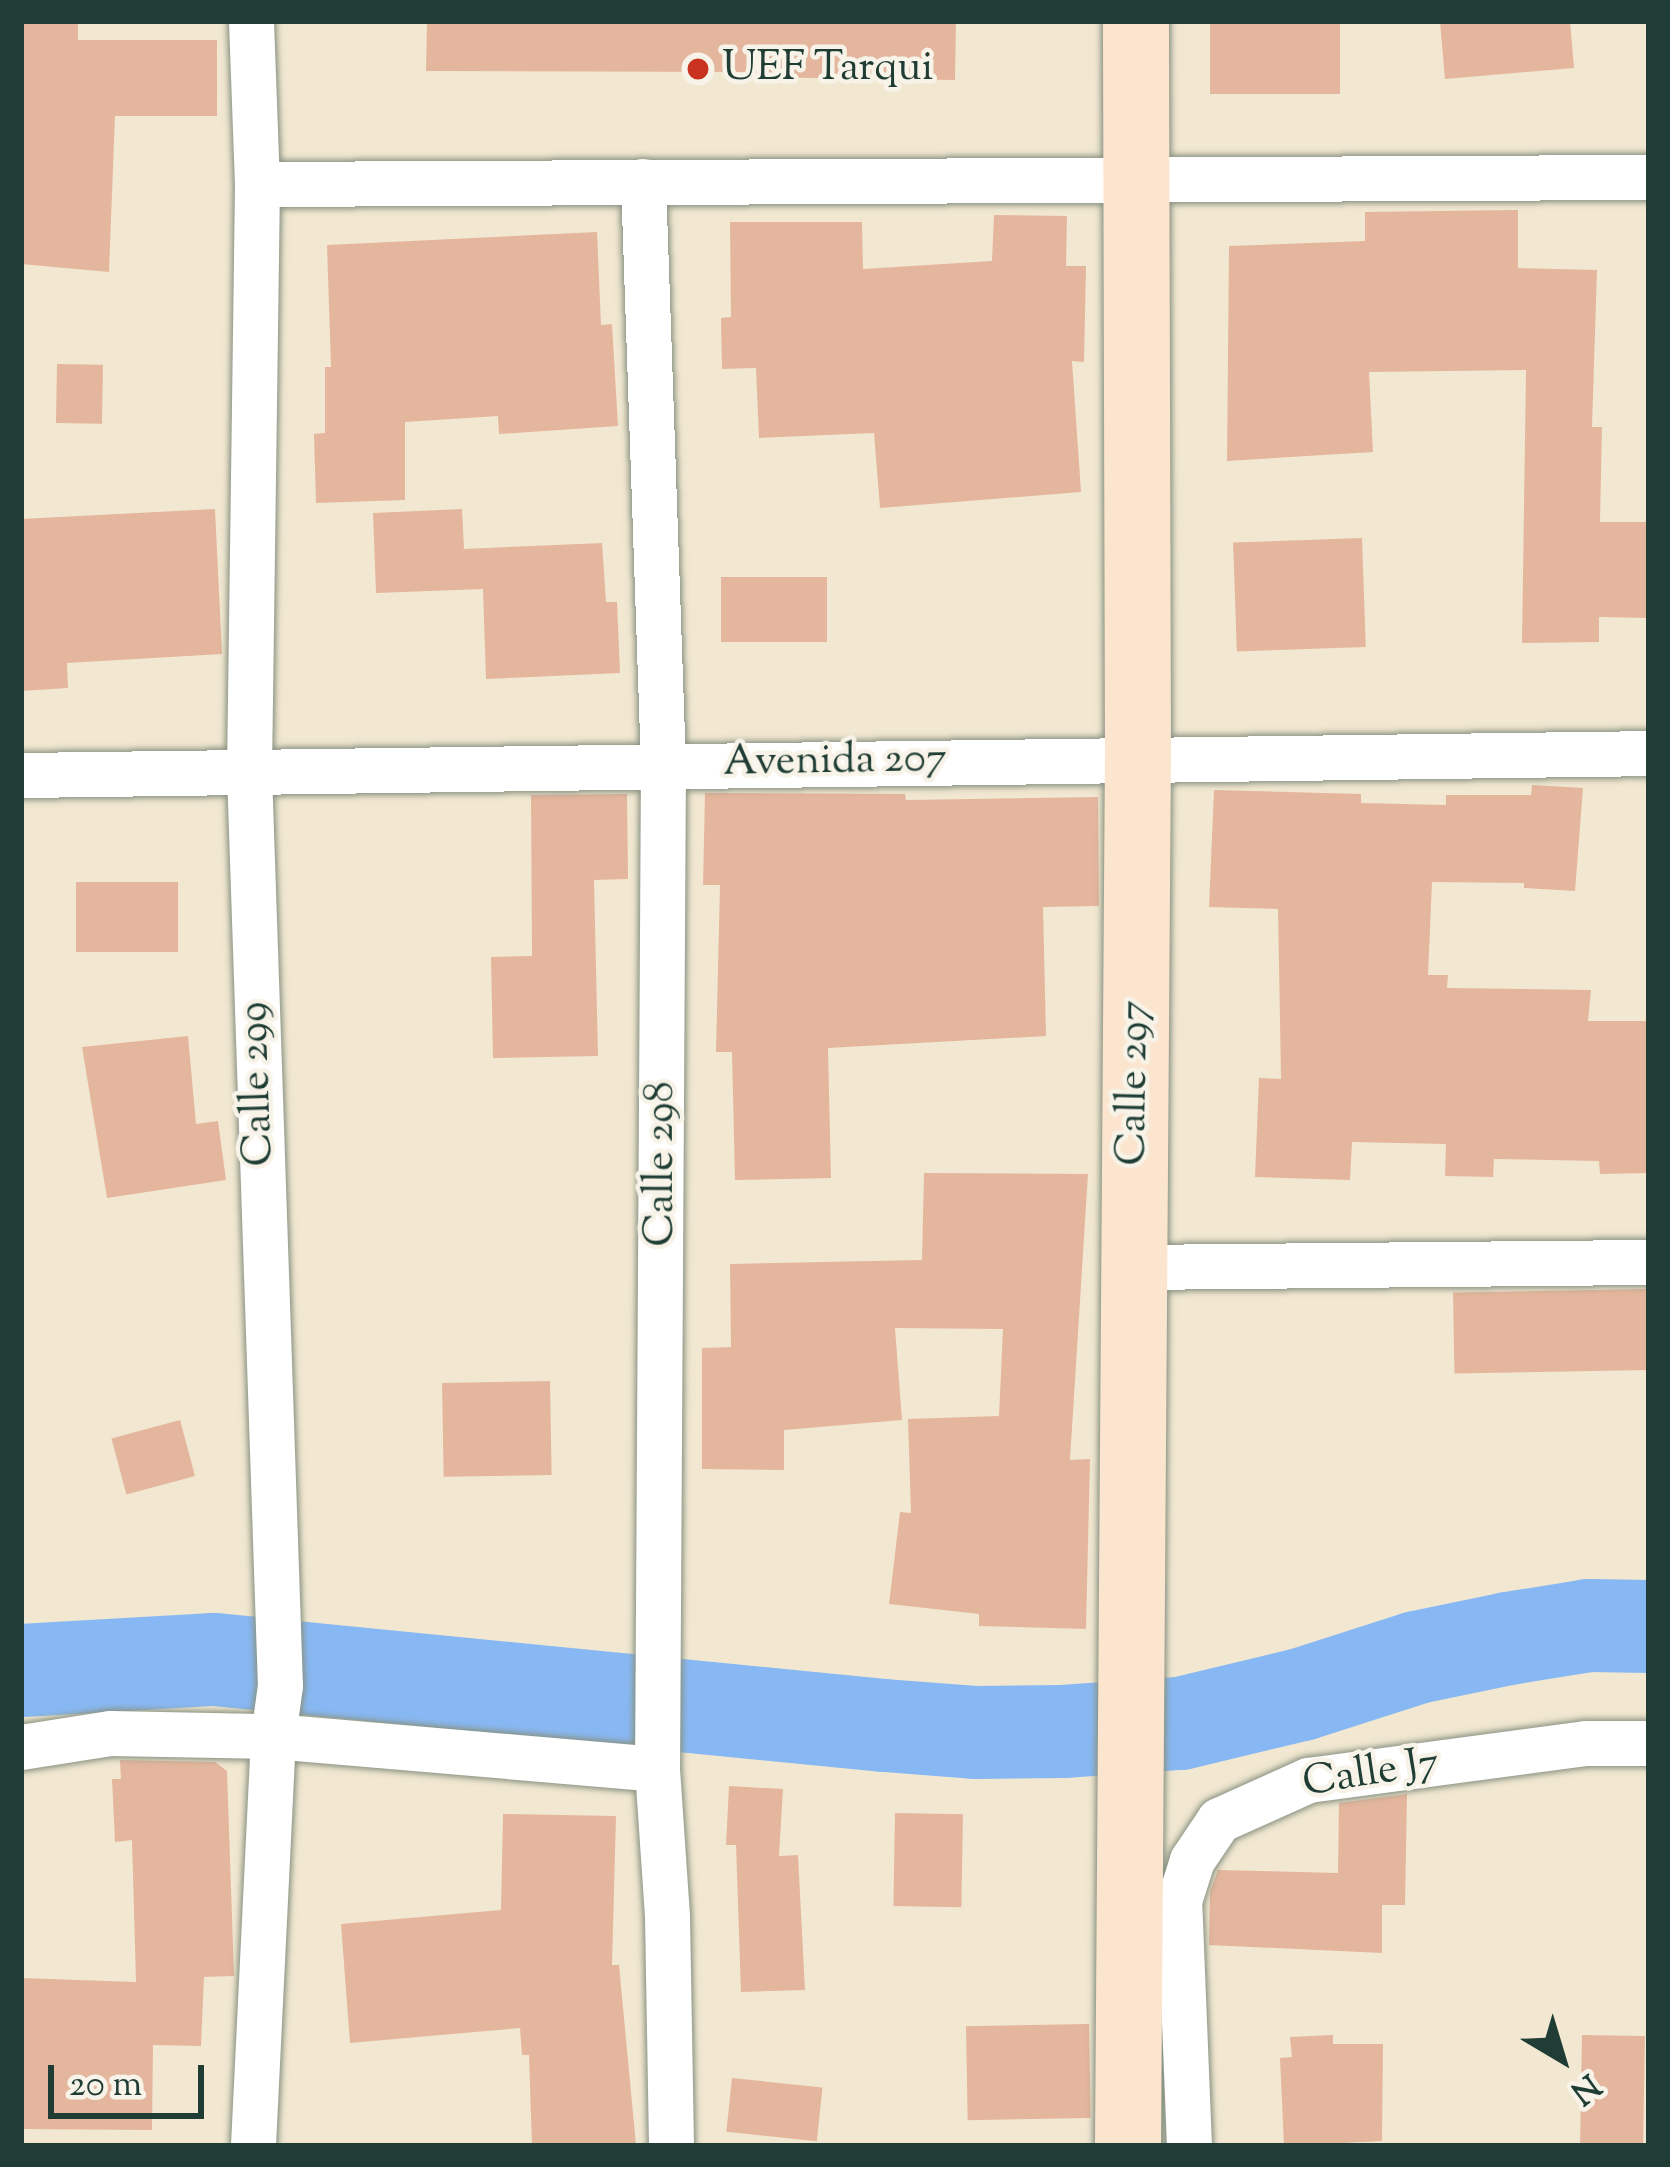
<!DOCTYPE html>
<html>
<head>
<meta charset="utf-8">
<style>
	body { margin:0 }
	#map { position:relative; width:1670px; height:2167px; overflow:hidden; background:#f2e8d1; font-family:"Sorts Mill Goudy",serif }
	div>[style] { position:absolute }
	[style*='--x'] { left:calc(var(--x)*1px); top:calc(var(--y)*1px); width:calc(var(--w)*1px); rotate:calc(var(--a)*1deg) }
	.river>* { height:93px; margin:-46.5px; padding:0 46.5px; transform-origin:46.5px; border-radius:46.5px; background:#88b8f3 }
	.building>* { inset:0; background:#e4b69d; transform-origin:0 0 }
	.roads { filter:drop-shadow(0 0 3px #889282) drop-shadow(0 0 3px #889282) }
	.street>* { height:45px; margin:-22.5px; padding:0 22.5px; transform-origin:22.5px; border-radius:22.5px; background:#fff }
	.secondary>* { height:66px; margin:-33px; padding:0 33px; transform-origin:33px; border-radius:33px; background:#fce5cf }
	.dots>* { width:33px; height:33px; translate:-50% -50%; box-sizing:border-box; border:6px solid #f7f3e8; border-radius:50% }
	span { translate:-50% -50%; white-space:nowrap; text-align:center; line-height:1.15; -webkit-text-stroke:9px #f7f3e8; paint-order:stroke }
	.poi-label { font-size:42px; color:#1f3d34 }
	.left { translate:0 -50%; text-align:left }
	.street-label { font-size:42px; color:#1f3d34 }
	.frame { position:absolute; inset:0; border:24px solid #1f3d34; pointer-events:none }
	.north { position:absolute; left:1502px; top:1999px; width:120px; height:120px; -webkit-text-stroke:9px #f7f3e8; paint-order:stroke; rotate:142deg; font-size:33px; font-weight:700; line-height:48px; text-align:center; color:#1f3d34 }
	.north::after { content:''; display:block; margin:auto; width:42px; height:54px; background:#1f3d34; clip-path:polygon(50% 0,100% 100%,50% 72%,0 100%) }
	.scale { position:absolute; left:48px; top:2065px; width:156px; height:54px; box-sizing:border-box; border:6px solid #1f3d34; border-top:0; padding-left:15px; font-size:36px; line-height:42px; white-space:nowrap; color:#1f3d34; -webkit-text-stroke:9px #f7f3e8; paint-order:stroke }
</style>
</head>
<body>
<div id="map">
	<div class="river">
		<div style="--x:21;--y:1670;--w:193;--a:-3.3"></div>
		<div style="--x:214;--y:1659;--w:673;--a:5.63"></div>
		<div style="--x:884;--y:1725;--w:90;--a:4.4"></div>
		<div style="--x:974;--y:1732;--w:88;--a:-0.7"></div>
		<div style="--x:1062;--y:1731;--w:118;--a:-3.9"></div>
		<div style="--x:1180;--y:1723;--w:124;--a:-13.5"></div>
		<div style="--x:1301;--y:1694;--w:121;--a:-17.8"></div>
		<div style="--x:1416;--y:1657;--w:94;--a:-11.7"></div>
		<div style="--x:1508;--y:1638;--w:81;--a:-9.2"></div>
		<div style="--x:1588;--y:1625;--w:61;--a:0.9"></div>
	</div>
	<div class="building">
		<div style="clip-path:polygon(21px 21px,78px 21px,78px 40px,217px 40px,217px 116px,115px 116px,109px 272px,21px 264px)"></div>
		<div style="clip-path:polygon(427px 21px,956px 21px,955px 80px,745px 77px,745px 72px,426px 71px)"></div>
		<div style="left:1210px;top:21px;width:130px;height:73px"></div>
		<div style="clip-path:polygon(1440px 21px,1570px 21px,1574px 68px,1445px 79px)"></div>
		<div style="clip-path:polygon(1518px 210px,1518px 268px,1597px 270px,1592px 427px,1602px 427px,1600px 522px,1649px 522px,1649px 618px,1599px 617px,1599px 642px,1522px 643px,1526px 370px,1369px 372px,1373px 452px,1227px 461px,1229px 246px,1365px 241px,1365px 212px)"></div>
		<div style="clip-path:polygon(994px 215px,1067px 216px,1066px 266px,1086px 266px,1084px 362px,1072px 361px,1081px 492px,880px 508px,874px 433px,759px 438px,756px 368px,722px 369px,721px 318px,731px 317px,730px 222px,862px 222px,863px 269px,992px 261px)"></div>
		<div style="clip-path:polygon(597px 232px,601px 325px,612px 324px,618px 426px,499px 434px,498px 416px,405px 422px,405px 500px,316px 503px,314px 434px,325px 433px,325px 367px,331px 367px,327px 245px)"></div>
		<div style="left:57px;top:364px;width:46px;height:59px;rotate:1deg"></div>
		<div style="clip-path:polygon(215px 509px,222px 654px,67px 663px,68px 688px,21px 691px,21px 519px)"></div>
		<div style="clip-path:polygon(462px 509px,464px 549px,602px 543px,606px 602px,617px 602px,620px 673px,486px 679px,483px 589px,376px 593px,373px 513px)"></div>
		<div style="left:1362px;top:538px;width:109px;height:129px;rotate:88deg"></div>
		<div style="left:721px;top:577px;width:106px;height:65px"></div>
		<div style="clip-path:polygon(1532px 785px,1583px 788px,1575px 891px,1524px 888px,1524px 883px,1432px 882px,1428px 975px,1448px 975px,1447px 988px,1591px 990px,1588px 1021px,1649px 1021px,1649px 1173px,1600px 1174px,1599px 1161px,1494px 1159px,1493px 1177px,1445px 1176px,1446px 1144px,1352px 1142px,1350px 1180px,1255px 1177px,1259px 1078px,1281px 1079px,1278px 909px,1209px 907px,1214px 790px,1361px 794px,1361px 803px,1446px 805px,1446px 795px,1531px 795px)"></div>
		<div style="clip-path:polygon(705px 793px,905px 794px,906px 800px,1098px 797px,1099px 906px,1043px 907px,1046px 1036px,828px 1048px,831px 1178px,735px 1180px,732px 1052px,716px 1052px,720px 885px,703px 885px)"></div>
		<div style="clip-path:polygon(627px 794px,628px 879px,594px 880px,598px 1056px,493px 1058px,491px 957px,532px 956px,531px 795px)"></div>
		<div style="left:76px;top:882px;width:102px;height:70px"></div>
		<div style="clip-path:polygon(188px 1036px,196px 1124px,218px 1121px,226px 1180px,107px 1198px,82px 1047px)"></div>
		<div style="clip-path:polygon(924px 1173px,1088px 1174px,1070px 1460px,1090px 1459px,1086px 1629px,979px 1626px,979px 1614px,889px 1604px,900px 1512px,911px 1513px,908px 1419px,999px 1416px,1003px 1329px,895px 1328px,902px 1420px,784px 1430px,784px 1470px,702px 1469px,702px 1348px,731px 1347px,730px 1264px,922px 1260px)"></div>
		<div style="left:1648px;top:1289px;width:81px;height:195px;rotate:89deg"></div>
		<div style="left:550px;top:1381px;width:94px;height:108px;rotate:89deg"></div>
		<div style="left:180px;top:1420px;width:58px;height:71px;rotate:75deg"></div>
		<div style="clip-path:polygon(120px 1760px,215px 1762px,227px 1771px,234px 1976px,204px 1977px,201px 2046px,153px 2045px,152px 2130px,21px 2129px,21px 1978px,136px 1982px,132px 1840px,115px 1842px,112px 1779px,121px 1779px)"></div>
		<div style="clip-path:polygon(729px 1786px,783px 1789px,779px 1856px,798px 1855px,805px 1990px,741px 1992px,736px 1845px,726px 1845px)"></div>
		<div style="clip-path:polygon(1407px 1794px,1405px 1905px,1382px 1905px,1382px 1953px,1209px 1945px,1210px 1892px,1218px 1870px,1338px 1873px,1339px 1803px)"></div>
		<div style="left:895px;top:1813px;width:68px;height:93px;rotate:1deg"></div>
		<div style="clip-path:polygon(503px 1814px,616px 1816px,612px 1965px,619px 1965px,636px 2145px,532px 2146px,529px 2055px,522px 2055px,520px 2028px,350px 2043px,341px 1924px,501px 1910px)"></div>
		<div style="left:1089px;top:2024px;width:94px;height:123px;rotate:89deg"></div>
		<div style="clip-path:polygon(1333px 2035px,1333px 2044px,1383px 2044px,1382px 2141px,1284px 2146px,1280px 2058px,1292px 2057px,1290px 2037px)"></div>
		<div style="left:1582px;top:2035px;width:63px;height:111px;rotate:1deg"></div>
		<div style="left:732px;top:2078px;width:91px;height:54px;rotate:6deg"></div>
	</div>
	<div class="roads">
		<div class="street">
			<div style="--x:251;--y:21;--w:163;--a:87.9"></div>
			<div style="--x:257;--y:184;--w:588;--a:90.78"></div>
			<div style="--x:249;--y:772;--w:914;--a:88.06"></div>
			<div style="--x:280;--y:1685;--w:51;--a:97.8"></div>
			<div style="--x:273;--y:1736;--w:410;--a:92.8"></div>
			<div style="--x:643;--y:181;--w:583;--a:88.04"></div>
			<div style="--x:663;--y:764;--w:1005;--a:90.34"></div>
			<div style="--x:657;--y:1769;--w:147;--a:86.1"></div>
			<div style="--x:667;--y:1916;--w:230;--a:89"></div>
			<div style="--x:257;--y:184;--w:1392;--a:-0.29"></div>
			<div style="--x:21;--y:775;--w:1628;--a:-0.77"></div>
			<div style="--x:1133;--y:1267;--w:516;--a:-0.56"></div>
			<div style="--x:21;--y:1747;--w:90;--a:-8.9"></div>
			<div style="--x:110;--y:1733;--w:163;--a:1.1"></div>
			<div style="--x:273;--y:1736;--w:385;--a:4.9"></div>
			<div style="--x:1189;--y:2146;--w:245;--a:-92.3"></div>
			<div style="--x:1179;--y:1901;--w:43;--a:-72.4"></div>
			<div style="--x:1192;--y:1860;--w:48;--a:-56"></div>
			<div style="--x:1219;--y:1820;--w:98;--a:-24.2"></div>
			<div style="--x:1308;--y:1780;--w:280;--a:-7.6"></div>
			<div style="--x:1586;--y:1743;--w:63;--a:0"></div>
		</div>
		<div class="secondary">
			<div style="--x:1128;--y:2146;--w:1388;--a:-89.59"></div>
			<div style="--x:1138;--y:758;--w:737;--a:-90.16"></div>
		</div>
	</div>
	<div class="dots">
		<div style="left:698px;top:69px;background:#c8321e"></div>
	</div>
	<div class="poi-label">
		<span class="left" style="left:722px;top:69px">UEF Tarqui</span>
	</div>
	<div class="street-label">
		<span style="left:835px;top:762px;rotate:-1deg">Avenida 207</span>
		<span style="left:1135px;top:1083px;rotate:-89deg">Calle 297</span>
		<span style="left:258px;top:1084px;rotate:-92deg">Calle 299</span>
		<span style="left:662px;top:1164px;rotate:-90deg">Calle 298</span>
		<span style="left:1371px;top:1774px;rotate:-9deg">Calle J7</span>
	</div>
	<div class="frame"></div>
	<div class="north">N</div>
	<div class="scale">20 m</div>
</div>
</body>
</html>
